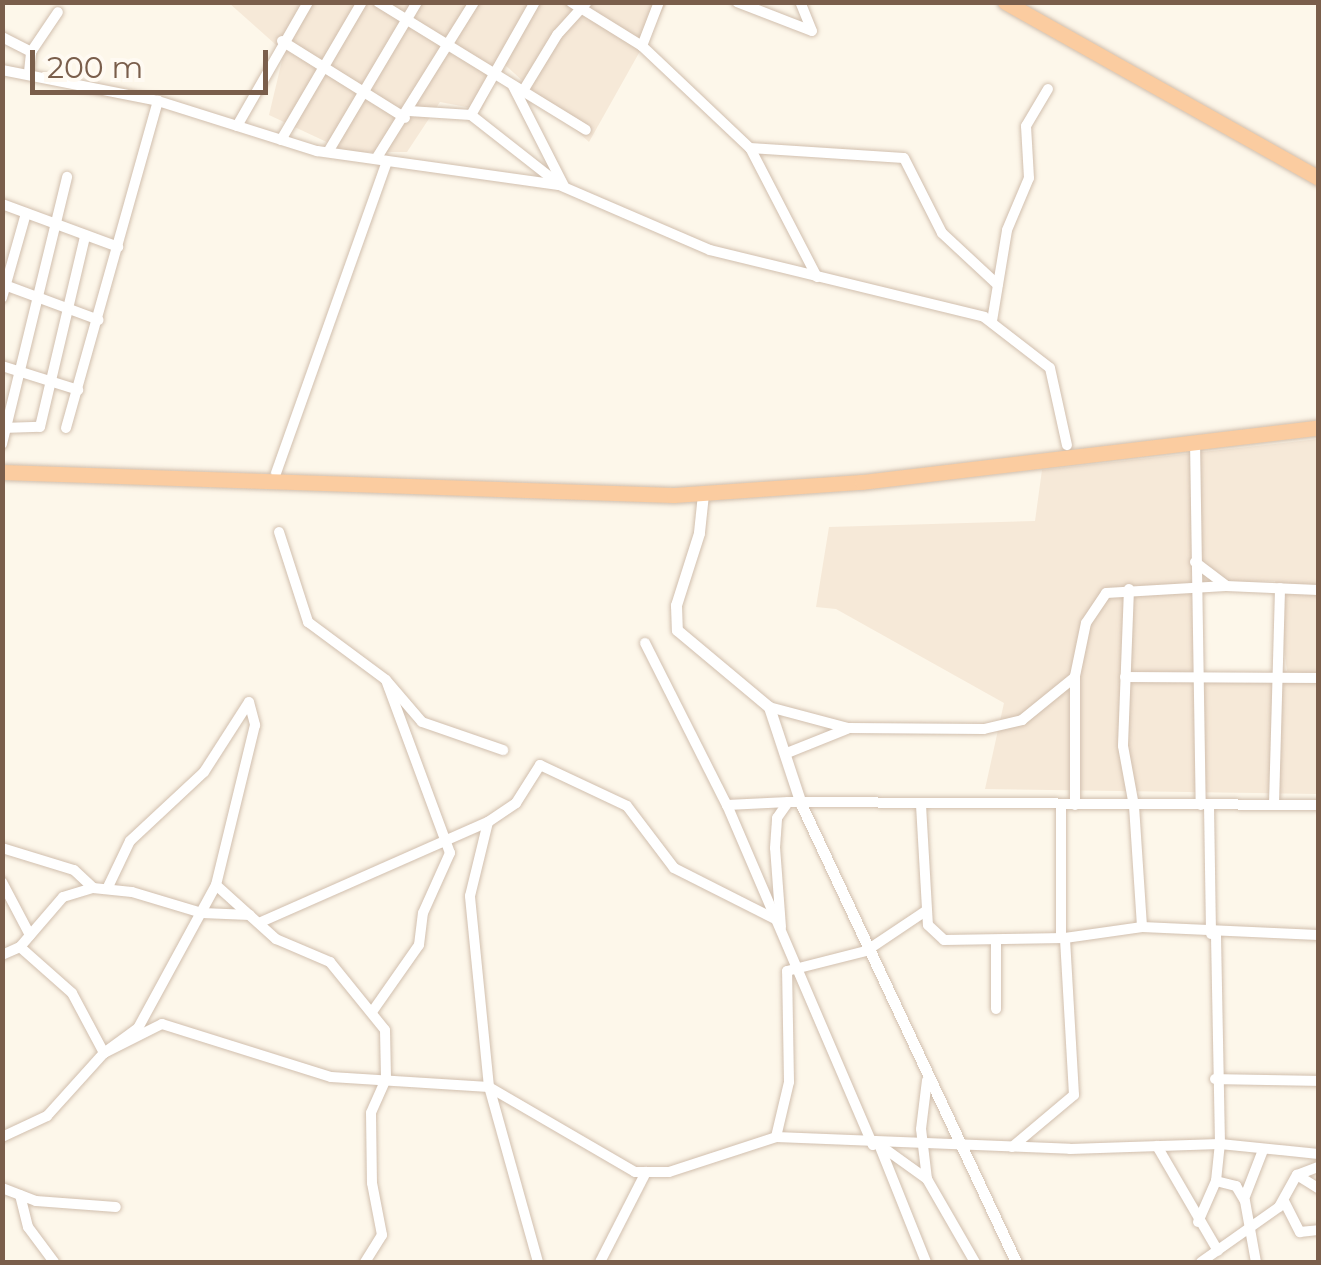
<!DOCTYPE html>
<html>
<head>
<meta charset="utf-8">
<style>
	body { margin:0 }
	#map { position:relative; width:1321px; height:1265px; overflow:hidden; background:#fdf7ea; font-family:Montserrat,sans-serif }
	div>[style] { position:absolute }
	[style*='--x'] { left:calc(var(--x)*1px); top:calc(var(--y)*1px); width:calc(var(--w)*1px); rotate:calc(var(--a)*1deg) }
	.residential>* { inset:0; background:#f6e9d8 }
	.roads { filter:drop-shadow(0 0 2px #d1bfae) drop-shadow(0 0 2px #d1bfae) }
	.minor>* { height:10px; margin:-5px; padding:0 5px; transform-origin:5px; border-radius:5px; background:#fff }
	.tertiary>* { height:11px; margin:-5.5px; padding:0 5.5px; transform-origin:5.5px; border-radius:5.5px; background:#fff }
	.trunk>* { height:15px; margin:-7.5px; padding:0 7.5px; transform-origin:7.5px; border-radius:7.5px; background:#fbcca0 }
	span { translate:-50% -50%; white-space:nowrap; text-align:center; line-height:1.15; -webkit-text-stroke:8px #fffaf2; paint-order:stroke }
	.frame { position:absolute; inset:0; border:5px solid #7a5e4b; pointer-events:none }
	.scale { position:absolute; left:30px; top:50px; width:238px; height:45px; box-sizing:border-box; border:5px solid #7a5e4b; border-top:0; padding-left:12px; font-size:30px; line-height:35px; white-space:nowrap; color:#7a5e4b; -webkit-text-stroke:8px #fffaf2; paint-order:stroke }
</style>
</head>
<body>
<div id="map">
	<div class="residential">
		<div style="clip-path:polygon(229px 3px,667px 3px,589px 142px,503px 63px,482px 110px,440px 102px,407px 152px,348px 152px,269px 115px,284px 52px)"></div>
		<div style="clip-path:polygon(evenodd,1318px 439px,1318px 794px,985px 789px,1004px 703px,836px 609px,816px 607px,829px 527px,1035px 521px,1042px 470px,1318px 439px,1275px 581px,1287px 671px,1201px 675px,1200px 584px,1275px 581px)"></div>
	</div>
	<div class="roads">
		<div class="minor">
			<div style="--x:378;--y:2;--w:244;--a:31.6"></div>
			<div style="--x:571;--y:2;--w:84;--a:31.8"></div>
			<div style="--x:642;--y:46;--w:149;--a:43.4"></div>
			<div style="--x:737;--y:2;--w:80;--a:21.1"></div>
			<div style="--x:812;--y:31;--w:31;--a:-112"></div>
			<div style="--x:2;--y:37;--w:33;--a:27"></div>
			<div style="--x:282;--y:41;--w:145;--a:32"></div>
			<div style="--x:642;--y:46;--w:47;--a:-68.9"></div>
			<div style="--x:2;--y:70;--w:159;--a:11.2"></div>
			<div style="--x:158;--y:101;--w:167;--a:17.5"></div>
			<div style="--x:317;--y:151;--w:244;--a:8"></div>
			<div style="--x:559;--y:185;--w:164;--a:23.3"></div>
			<div style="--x:710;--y:250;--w:282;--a:13.7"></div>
			<div style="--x:984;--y:317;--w:83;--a:37.7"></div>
			<div style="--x:1050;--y:368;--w:79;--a:77.6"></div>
			<div style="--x:29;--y:72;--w:20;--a:-84"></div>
			<div style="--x:31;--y:52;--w:48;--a:-56"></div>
			<div style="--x:513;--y:86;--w:112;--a:63"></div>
			<div style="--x:523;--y:91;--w:66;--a:-58.7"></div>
			<div style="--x:557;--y:35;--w:45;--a:-47.7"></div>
			<div style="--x:409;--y:111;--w:62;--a:3.7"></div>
			<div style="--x:471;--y:115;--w:112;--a:38.1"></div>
			<div style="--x:471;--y:115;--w:130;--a:-60.5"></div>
			<div style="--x:237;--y:126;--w:143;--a:-60.2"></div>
			<div style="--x:281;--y:140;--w:160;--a:-59.6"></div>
			<div style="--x:328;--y:152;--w:174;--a:-59.3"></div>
			<div style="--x:376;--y:159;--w:185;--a:-58"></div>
			<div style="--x:2;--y:204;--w:124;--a:20.3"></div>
			<div style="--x:817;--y:277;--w:145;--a:-117.4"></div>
			<div style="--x:750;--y:148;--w:154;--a:3.7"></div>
			<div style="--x:904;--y:158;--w:84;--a:63.1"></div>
			<div style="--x:942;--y:233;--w:76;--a:42.9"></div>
			<div style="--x:2;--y:284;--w:103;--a:20.4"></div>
			<div style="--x:2;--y:298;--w:88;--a:-74.2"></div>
			<div style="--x:992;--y:321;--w:92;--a:-80.6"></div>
			<div style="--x:1007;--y:230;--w:56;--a:-67.1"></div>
			<div style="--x:1029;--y:178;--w:52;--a:-93.3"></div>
			<div style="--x:1026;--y:126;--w:43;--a:-59.3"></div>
			<div style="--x:2;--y:366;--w:80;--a:17.5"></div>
			<div style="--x:2;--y:428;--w:38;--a:-2"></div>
			<div style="--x:40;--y:427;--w:196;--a:-76.7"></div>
			<div style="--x:66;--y:428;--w:340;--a:-74.3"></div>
			<div style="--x:1195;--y:441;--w:364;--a:89.1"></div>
			<div style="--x:2;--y:444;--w:275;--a:-76.3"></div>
			<div style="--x:276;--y:473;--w:331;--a:-70.4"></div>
			<div style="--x:279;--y:532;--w:95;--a:72.1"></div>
			<div style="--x:308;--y:622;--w:97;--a:36.6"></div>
			<div style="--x:386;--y:680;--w:55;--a:49.4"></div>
			<div style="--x:422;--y:722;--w:86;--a:19.1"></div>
			<div style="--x:1195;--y:562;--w:38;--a:37"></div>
			<div style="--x:1129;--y:589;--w:157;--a:92.2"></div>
			<div style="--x:1123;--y:746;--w:61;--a:79.6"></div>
			<div style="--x:1134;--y:806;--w:121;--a:86.2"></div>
			<div style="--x:645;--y:643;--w:182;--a:63.2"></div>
			<div style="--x:727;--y:805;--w:370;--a:66.8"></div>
			<div style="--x:1125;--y:677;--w:193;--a:0.3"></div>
			<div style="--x:249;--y:702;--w:24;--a:75"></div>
			<div style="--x:255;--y:725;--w:165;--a:103.7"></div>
			<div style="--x:216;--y:885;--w:81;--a:42"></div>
			<div style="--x:276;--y:939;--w:59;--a:23.1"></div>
			<div style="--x:330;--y:962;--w:87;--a:51"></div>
			<div style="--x:385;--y:1030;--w:49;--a:88.8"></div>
			<div style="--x:386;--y:1079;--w:37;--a:114"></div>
			<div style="--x:371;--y:1113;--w:70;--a:89.2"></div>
			<div style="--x:372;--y:1183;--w:53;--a:79.1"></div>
			<div style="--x:382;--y:1235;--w:32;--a:122"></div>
			<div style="--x:769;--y:707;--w:82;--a:14.9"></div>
			<div style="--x:848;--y:728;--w:136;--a:0.4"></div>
			<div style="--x:984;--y:729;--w:39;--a:-13"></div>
			<div style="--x:1022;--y:720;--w:68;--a:-39.1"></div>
			<div style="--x:787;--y:753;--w:65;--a:-21.8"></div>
			<div style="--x:1274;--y:804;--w:216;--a:-88.4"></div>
			<div style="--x:727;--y:805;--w:61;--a:-2.8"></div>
			<div style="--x:921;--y:805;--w:120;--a:86.7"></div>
			<div style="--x:928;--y:925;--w:22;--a:43"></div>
			<div style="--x:944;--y:940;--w:121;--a:-0.9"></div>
			<div style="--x:1065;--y:938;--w:78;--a:-8.1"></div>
			<div style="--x:1142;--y:927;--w:176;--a:2.6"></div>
			<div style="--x:1075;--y:805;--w:129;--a:-90"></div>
			<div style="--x:1075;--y:676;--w:54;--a:-78.3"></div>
			<div style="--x:1086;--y:623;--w:36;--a:-56"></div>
			<div style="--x:1106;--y:593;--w:120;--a:-3.3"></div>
			<div style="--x:1226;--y:586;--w:92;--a:2.5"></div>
			<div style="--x:1209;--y:805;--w:129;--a:89.1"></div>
			<div style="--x:1061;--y:806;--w:132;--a:90"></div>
			<div style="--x:2;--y:848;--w:75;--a:17"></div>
			<div style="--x:74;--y:870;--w:26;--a:43"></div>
			<div style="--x:2;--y:882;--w:60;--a:62.2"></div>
			<div style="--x:216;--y:885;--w:163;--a:118.6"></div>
			<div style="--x:138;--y:1028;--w:42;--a:143.7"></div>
			<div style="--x:104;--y:1053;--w:65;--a:-26.6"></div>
			<div style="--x:162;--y:1024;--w:177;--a:17.4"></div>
			<div style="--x:331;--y:1077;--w:158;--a:3.6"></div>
			<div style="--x:489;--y:1087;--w:169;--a:30.2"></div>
			<div style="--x:635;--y:1172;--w:34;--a:0"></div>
			<div style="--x:669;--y:1172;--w:113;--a:-18.1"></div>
			<div style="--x:776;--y:1137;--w:294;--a:2.3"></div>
			<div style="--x:1070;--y:1149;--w:150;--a:-1.9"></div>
			<div style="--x:1220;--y:1144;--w:99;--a:5.8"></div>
			<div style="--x:107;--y:889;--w:53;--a:-64.4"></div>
			<div style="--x:130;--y:841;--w:101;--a:-43"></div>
			<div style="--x:204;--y:772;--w:83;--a:-57.3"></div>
			<div style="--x:261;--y:922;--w:248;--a:-23.8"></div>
			<div style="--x:781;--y:927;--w:79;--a:-94.3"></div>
			<div style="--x:775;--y:848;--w:30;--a:-86"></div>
			<div style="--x:777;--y:818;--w:19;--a:-55"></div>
			<div style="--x:788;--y:802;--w:530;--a:0.32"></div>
			<div style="--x:996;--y:942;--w:67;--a:90"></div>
			<div style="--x:2;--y:955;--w:20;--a:-24"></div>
			<div style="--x:20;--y:947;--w:66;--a:-49.3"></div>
			<div style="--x:63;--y:897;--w:31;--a:-17"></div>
			<div style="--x:93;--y:888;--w:39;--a:6"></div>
			<div style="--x:132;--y:892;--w:73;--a:16.7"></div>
			<div style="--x:202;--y:913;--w:48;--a:2.4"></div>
			<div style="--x:372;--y:1012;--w:82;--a:-55"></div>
			<div style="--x:419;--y:945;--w:32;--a:-83"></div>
			<div style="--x:423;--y:913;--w:66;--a:-65.8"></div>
			<div style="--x:450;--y:853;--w:184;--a:-110.3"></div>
			<div style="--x:1215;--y:1079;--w:103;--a:1.1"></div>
			<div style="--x:2;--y:1137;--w:50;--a:-25"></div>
			<div style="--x:47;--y:1116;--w:85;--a:-47.9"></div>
			<div style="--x:104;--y:1053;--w:68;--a:-118.1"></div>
			<div style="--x:72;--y:993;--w:69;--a:-138.5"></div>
			<div style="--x:776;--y:1137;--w:57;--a:-76.7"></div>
			<div style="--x:789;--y:1082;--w:111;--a:-91"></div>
			<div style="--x:787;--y:971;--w:81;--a:-14.2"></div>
			<div style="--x:866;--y:951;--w:73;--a:-33.9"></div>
			<div style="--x:881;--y:1146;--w:57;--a:35.7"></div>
			<div style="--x:927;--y:1179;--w:96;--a:60"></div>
			<div style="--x:1157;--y:1146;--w:121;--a:59.8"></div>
			<div style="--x:880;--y:1147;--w:124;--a:68.2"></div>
			<div style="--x:1012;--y:1147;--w:81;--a:-40"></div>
			<div style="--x:1074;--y:1095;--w:157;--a:-93.3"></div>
			<div style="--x:1297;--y:1175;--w:25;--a:32"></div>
			<div style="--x:927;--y:1179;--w:50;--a:-96.8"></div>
			<div style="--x:921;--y:1129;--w:49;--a:-83"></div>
			<div style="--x:1216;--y:1181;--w:21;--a:14"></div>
			<div style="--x:1236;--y:1186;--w:17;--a:59"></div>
			<div style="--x:1245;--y:1201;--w:62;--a:79.8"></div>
			<div style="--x:2;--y:1188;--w:36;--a:21"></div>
			<div style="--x:36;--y:1201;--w:80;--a:4.3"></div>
			<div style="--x:20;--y:1195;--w:33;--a:76"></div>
			<div style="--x:28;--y:1227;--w:44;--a:53.4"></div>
			<div style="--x:1244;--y:1199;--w:53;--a:-68.8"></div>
			<div style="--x:1284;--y:1201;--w:35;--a:63"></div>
			<div style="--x:1300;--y:1232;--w:18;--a:-6"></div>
			<div style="--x:1198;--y:1222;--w:45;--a:-66.3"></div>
			<div style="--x:1216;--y:1181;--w:37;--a:-84"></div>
			<div style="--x:1220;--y:1144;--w:209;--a:-91.1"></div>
			<div style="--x:538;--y:1262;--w:182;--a:-105.6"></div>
			<div style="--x:489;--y:1087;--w:192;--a:-95.7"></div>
			<div style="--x:470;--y:896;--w:76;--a:-76.3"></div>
			<div style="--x:488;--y:822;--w:34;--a:-34"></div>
			<div style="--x:516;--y:803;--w:45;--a:-57.7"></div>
			<div style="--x:540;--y:765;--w:96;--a:25.2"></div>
			<div style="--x:627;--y:806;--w:78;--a:52.8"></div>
			<div style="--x:674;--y:868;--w:115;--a:26.8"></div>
			<div style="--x:600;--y:1262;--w:101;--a:-62.9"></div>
			<div style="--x:1201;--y:1262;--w:95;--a:-35.2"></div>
			<div style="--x:1279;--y:1207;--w:37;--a:-61"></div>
			<div style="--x:1297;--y:1175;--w:22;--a:-21"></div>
		</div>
		<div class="tertiary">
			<div style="--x:703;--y:494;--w:39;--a:96"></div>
			<div style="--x:699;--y:533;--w:76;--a:107.7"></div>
			<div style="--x:676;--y:605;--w:25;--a:88"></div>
			<div style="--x:677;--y:630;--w:120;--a:39.9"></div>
			<div style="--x:769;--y:707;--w:102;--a:71.7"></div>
			<div style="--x:801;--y:804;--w:506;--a:64.85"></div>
		</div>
		<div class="trunk">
			<div style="--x:1005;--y:2;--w:359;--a:29.3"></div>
			<div style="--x:2;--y:472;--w:672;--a:1.96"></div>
			<div style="--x:674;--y:495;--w:188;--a:-4"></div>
			<div style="--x:862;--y:482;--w:459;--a:-6.8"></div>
		</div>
	</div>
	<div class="frame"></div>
	<div class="scale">200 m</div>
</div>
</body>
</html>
